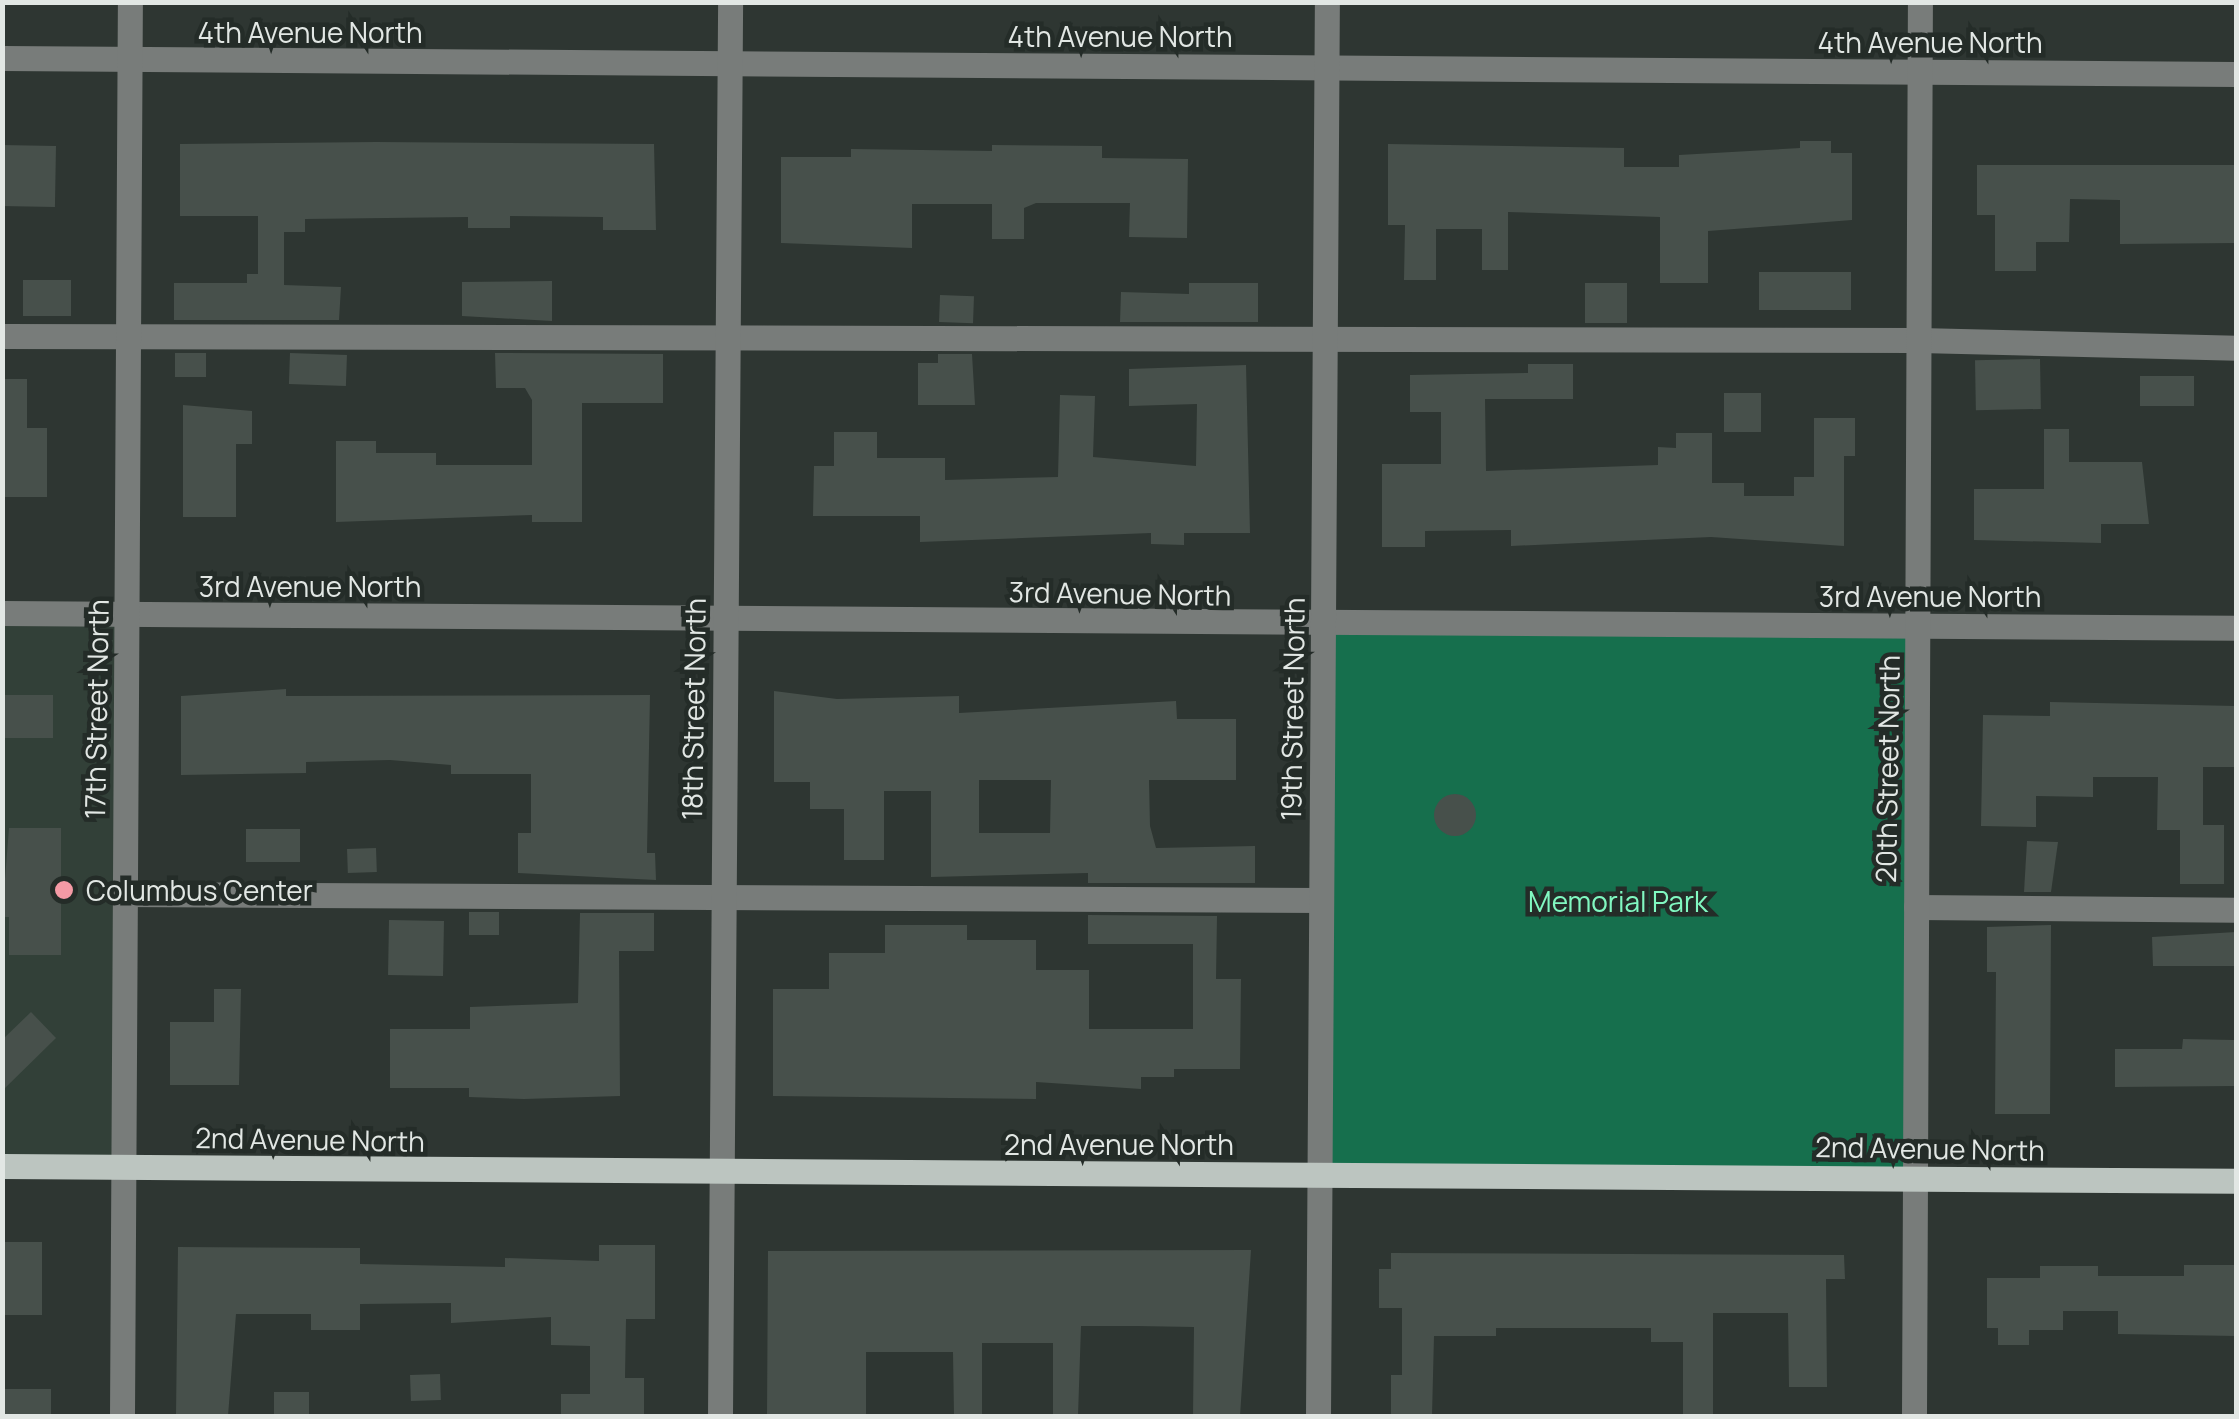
<!DOCTYPE html>
<html>
<head>
<meta charset="utf-8">
<style>
	body { margin:0 }
	#map { position:relative; width:2239px; height:1419px; overflow:hidden; background:#2e3632; font-family:Manrope,sans-serif }
	div>[style] { position:absolute }
	[style*='--x'] { left:calc(var(--x)*1px); top:calc(var(--y)*1px); width:calc(var(--w)*1px); rotate:calc(var(--a)*1deg) }
	.built>* { inset:0; background:#324038; transform-origin:0 0 }
	.green>* { inset:0; background:#166f4d; transform-origin:0 0 }
	.building>* { inset:0; background:#47504b; transform-origin:0 0 }
	.round { border-radius:50% }
	.minor>* { height:25px; margin:-12.5px; padding:0 12.5px; transform-origin:12.5px; border-radius:12.5px; background:#787c7a }
	.major>* { height:25px; margin:-12.5px; padding:0 12.5px; transform-origin:12.5px; border-radius:12.5px; background:#bcc5c0 }
	.dots>* { width:28px; height:28px; translate:-50% -50%; box-sizing:border-box; border:5px solid #242c28; border-radius:50% }
	span { translate:-50% -50%; white-space:nowrap; text-align:center; line-height:1.15; -webkit-text-stroke:9px #242c28; paint-order:stroke }
	.street-label { font-size:28px; color:#e2e7e4 }
	.poi-label { font-size:28px; color:#e2e7e4 }
	.left { translate:0 -50%; text-align:left }
	.park-label { font-size:28px; color:#81f8c1 }
	.frame { position:absolute; inset:0; border:5px solid #e2e7e4; pointer-events:none }
</style>
</head>
<body>
<div id="map">
	<div class="built">
		<div style="left:3px;top:613px;width:124px;height:553px"></div>
	</div>
	<div class="green">
		<div style="left:1918px;top:625px;width:552px;height:596px;rotate:91deg"></div>
	</div>
	<div class="building">
		<div style="clip-path:polygon(1800px 141px,1831px 141px,1831px 153px,1852px 153px,1852px 220px,1708px 231px,1708px 283px,1660px 283px,1660px 217px,1508px 212px,1508px 270px,1482px 270px,1482px 229px,1436px 229px,1436px 280px,1404px 280px,1405px 225px,1388px 225px,1388px 144px,1624px 148px,1624px 167px,1679px 167px,1679px 155px,1800px 148px)"></div>
		<div style="clip-path:polygon(376px 142px,654px 144px,656px 230px,603px 230px,603px 217px,510px 216px,510px 228px,468px 228px,468px 217px,305px 219px,305px 232px,284px 232px,284px 285px,341px 287px,339px 320px,174px 320px,174px 283px,247px 283px,247px 274px,258px 274px,258px 216px,180px 216px,180px 144px)"></div>
		<div style="left:2px;top:145px;width:54px;height:61px;rotate:1deg"></div>
		<div style="clip-path:polygon(992px 145px,1102px 146px,1102px 158px,1188px 159px,1187px 238px,1129px 237px,1130px 203px,1036px 203px,1024px 208px,1024px 239px,992px 239px,992px 204px,912px 204px,912px 248px,781px 243px,781px 157px,851px 157px,851px 149px,992px 151px)"></div>
		<div style="clip-path:polygon(1977px 165px,2236px 165px,2236px 243px,2120px 244px,2120px 200px,2070px 199px,2069px 242px,2036px 242px,2036px 271px,1995px 271px,1995px 215px,1977px 215px)"></div>
		<div style="left:1759px;top:272px;width:92px;height:38px"></div>
		<div style="left:23px;top:280px;width:48px;height:36px"></div>
		<div style="clip-path:polygon(552px 281px,552px 321px,462px 316px,462px 282px)"></div>
		<div style="clip-path:polygon(1189px 283px,1258px 283px,1258px 322px,1120px 322px,1121px 292px,1189px 294px)"></div>
		<div style="left:1585px;top:283px;width:42px;height:40px"></div>
		<div style="left:940px;top:295px;width:34px;height:27px;rotate:2deg"></div>
		<div style="left:175px;top:353px;width:31px;height:24px"></div>
		<div style="left:290px;top:353px;width:57px;height:31px;rotate:2deg"></div>
		<div style="clip-path:polygon(495px 353px,663px 354px,663px 403px,582px 403px,582px 522px,532px 522px,532px 515px,336px 522px,336px 441px,376px 441px,376px 453px,436px 453px,436px 465px,532px 465px,532px 400px,525px 388px,496px 388px)"></div>
		<div style="clip-path:polygon(938px 354px,972px 354px,975px 405px,918px 405px,918px 363px,938px 363px)"></div>
		<div style="left:2040px;top:359px;width:50px;height:65px;rotate:89deg"></div>
		<div style="clip-path:polygon(1528px 364px,1573px 364px,1573px 399px,1485px 399px,1486px 471px,1658px 465px,1658px 447px,1676px 448px,1676px 433px,1712px 433px,1712px 483px,1744px 483px,1744px 496px,1794px 496px,1794px 477px,1814px 477px,1814px 418px,1855px 418px,1855px 456px,1844px 456px,1844px 546px,1711px 537px,1511px 546px,1511px 530px,1425px 531px,1425px 547px,1382px 547px,1382px 464px,1441px 464px,1441px 412px,1410px 412px,1410px 375px,1528px 373px)"></div>
		<div style="clip-path:polygon(1246px 365px,1250px 533px,1184px 533px,1184px 545px,1151px 544px,1151px 533px,920px 542px,920px 516px,813px 516px,814px 466px,834px 466px,834px 432px,877px 432px,877px 458px,945px 458px,945px 480px,1058px 477px,1060px 395px,1095px 396px,1093px 457px,1196px 466px,1197px 404px,1129px 406px,1129px 369px)"></div>
		<div style="left:2140px;top:376px;width:54px;height:30px"></div>
		<div style="clip-path:polygon(2px 379px,27px 379px,27px 428px,47px 428px,47px 497px,2px 497px)"></div>
		<div style="left:1724px;top:393px;width:37px;height:39px"></div>
		<div style="clip-path:polygon(183px 405px,252px 411px,252px 444px,236px 444px,236px 517px,183px 517px)"></div>
		<div style="clip-path:polygon(2044px 429px,2069px 429px,2069px 462px,2142px 462px,2149px 524px,2101px 524px,2101px 543px,1974px 540px,1974px 489px,2044px 489px)"></div>
		<div style="clip-path:polygon(286px 689px,286px 696px,650px 695px,647px 853px,655px 853px,656px 880px,518px 873px,518px 833px,531px 833px,531px 774px,451px 774px,451px 765px,390px 760px,306px 762px,306px 773px,181px 775px,181px 696px)"></div>
		<div style="clip-path:polygon(evenodd,774px 691px,837px 699px,959px 696px,959px 713px,1176px 701px,1177px 719px,1236px 719px,1236px 780px,1149px 780px,1150px 826px,1156px 848px,1255px 846px,1255px 883px,1088px 883px,1088px 873px,931px 877px,931px 791px,884px 791px,884px 860px,844px 860px,844px 809px,810px 809px,810px 782px,774px 782px,774px 691px,979px 780px,1051px 780px,1050px 833px,979px 833px,979px 780px)"></div>
		<div style="left:2px;top:695px;width:51px;height:43px"></div>
		<div style="clip-path:polygon(2050px 702px,2236px 706px,2235px 767px,2203px 767px,2203px 825px,2224px 825px,2224px 884px,2180px 884px,2180px 830px,2157px 830px,2158px 777px,2093px 777px,2093px 797px,2036px 796px,2036px 827px,1981px 826px,1983px 715px,2050px 716px)"></div>
		<div class="round" style="left:1434px;top:794px;width:42px;height:42px"></div>
		<div style="clip-path:polygon(9px 828px,61px 828px,61px 955px,9px 955px,9px 917px,2px 917px)"></div>
		<div style="left:246px;top:829px;width:54px;height:33px"></div>
		<div style="clip-path:polygon(2027px 841px,2058px 842px,2051px 892px,2024px 892px)"></div>
		<div style="left:376px;top:848px;width:24px;height:29px;rotate:88deg"></div>
		<div style="left:469px;top:912px;width:30px;height:23px"></div>
		<div style="clip-path:polygon(580px 913px,654px 913px,654px 951px,619px 951px,620px 1096px,524px 1099px,469px 1097px,469px 1088px,390px 1088px,390px 1029px,470px 1029px,470px 1007px,578px 1003px)"></div>
		<div style="clip-path:polygon(1088px 915px,1217px 916px,1216px 979px,1241px 979px,1240px 1069px,1174px 1069px,1174px 1077px,1141px 1077px,1141px 1089px,1036px 1082px,1036px 1099px,773px 1096px,773px 989px,829px 989px,829px 953px,885px 953px,885px 925px,967px 925px,967px 940px,1036px 940px,1036px 970px,1089px 970px,1089px 1029px,1193px 1029px,1193px 944px,1088px 944px)"></div>
		<div style="left:389px;top:920px;width:55px;height:55px;rotate:1deg"></div>
		<div style="clip-path:polygon(2051px 925px,2050px 1114px,1995px 1114px,1996px 972px,1987px 972px,1987px 927px)"></div>
		<div style="clip-path:polygon(2236px 932px,2236px 966px,2153px 966px,2152px 937px)"></div>
		<div style="clip-path:polygon(214px 989px,241px 989px,239px 1085px,170px 1085px,170px 1022px,214px 1022px)"></div>
		<div style="clip-path:polygon(31px 1012px,56px 1038px,2px 1091px,2px 1040px)"></div>
		<div style="clip-path:polygon(2183px 1039px,2234px 1040px,2234px 1086px,2115px 1087px,2115px 1049px,2182px 1049px)"></div>
		<div style="left:2px;top:1242px;width:40px;height:73px"></div>
		<div style="clip-path:polygon(599px 1245px,655px 1245px,655px 1319px,626px 1319px,625px 1378px,644px 1378px,644px 1416px,561px 1416px,561px 1394px,590px 1394px,590px 1346px,551px 1345px,551px 1317px,451px 1323px,451px 1303px,360px 1304px,360px 1330px,311px 1330px,311px 1314px,236px 1314px,228px 1416px,176px 1416px,178px 1247px,360px 1248px,360px 1264px,505px 1267px,505px 1258px,599px 1261px)"></div>
		<div style="clip-path:polygon(1251px 1250px,1240px 1416px,1193px 1416px,1194px 1327px,1137px 1326px,1081px 1326px,1078px 1416px,1053px 1416px,1053px 1343px,982px 1343px,982px 1416px,954px 1416px,953px 1352px,866px 1352px,866px 1416px,767px 1416px,768px 1251px)"></div>
		<div style="clip-path:polygon(1391px 1253px,1844px 1255px,1845px 1279px,1826px 1279px,1827px 1387px,1789px 1387px,1788px 1313px,1713px 1313px,1713px 1416px,1683px 1416px,1683px 1342px,1651px 1342px,1651px 1328px,1496px 1328px,1496px 1336px,1434px 1336px,1432px 1416px,1391px 1416px,1391px 1375px,1402px 1375px,1402px 1308px,1379px 1308px,1379px 1269px,1391px 1269px)"></div>
		<div style="clip-path:polygon(2184px 1265px,2236px 1265px,2236px 1336px,2118px 1334px,2118px 1311px,2063px 1311px,2063px 1330px,2029px 1330px,2029px 1345px,1998px 1345px,1998px 1328px,1987px 1328px,1987px 1278px,2040px 1278px,2040px 1266px,2098px 1266px,2098px 1276px,2184px 1276px)"></div>
		<div style="left:440px;top:1374px;width:26px;height:30px;rotate:88deg"></div>
		<div style="left:2px;top:1389px;width:49px;height:27px"></div>
		<div style="left:274px;top:1392px;width:35px;height:24px"></div>
	</div>
	<div class="minor">
		<div style="--x:2;--y:58;--w:2234;--a:0.41"></div>
		<div style="--x:2;--y:336;--w:1917;--a:0.12"></div>
		<div style="--x:1919;--y:340;--w:317;--a:1.4"></div>
		<div style="--x:2;--y:613;--w:2234;--a:0.38"></div>
		<div style="--x:123;--y:894;--w:1197;--a:0.29"></div>
		<div style="--x:1916;--y:907;--w:320;--a:0.5"></div>
		<div style="--x:122;--y:1416;--w:1414;--a:-89.68"></div>
		<div style="--x:720;--y:1416;--w:1414;--a:-89.59"></div>
		<div style="--x:1318;--y:1416;--w:1414;--a:-89.64"></div>
		<div style="--x:1914;--y:1416;--w:1414;--a:-89.76"></div>
	</div>
	<div class="major">
		<div style="--x:2;--y:1166;--w:2234;--a:0.38"></div>
	</div>
	<div class="dots">
		<div style="left:64px;top:890px;background:#f49aa5"></div>
	</div>
	<div class="street-label">
		<span style="left:310px;top:32px">4th Avenue North</span>
		<span style="left:1120px;top:36px">4th Avenue North</span>
		<span style="left:1930px;top:42px">4th Avenue North</span>
		<span style="left:310px;top:586px">3rd Avenue North</span>
		<span style="left:1120px;top:593px;rotate:1deg">3rd Avenue North</span>
		<span style="left:1930px;top:596px">3rd Avenue North</span>
		<span style="left:96px;top:709px;rotate:-89deg">17th Street North</span>
		<span style="left:693px;top:709px;rotate:-89deg">18th Street North</span>
		<span style="left:1292px;top:709px;rotate:-89deg">19th Street North</span>
		<span style="left:1887px;top:769px;rotate:-89deg">20th Street North</span>
		<span style="left:310px;top:1139px;rotate:1deg">2nd Avenue North</span>
		<span style="left:1119px;top:1144px">2nd Avenue North</span>
		<span style="left:1930px;top:1148px;rotate:1deg">2nd Avenue North</span>
	</div>
	<div class="poi-label">
		<span class="left" style="left:86px;top:890px">Columbus Center</span>
	</div>
	<div class="park-label">
		<span style="left:1618px;top:901px">Memorial Park</span>
	</div>
	<div class="frame"></div>
</div>
</body>
</html>
